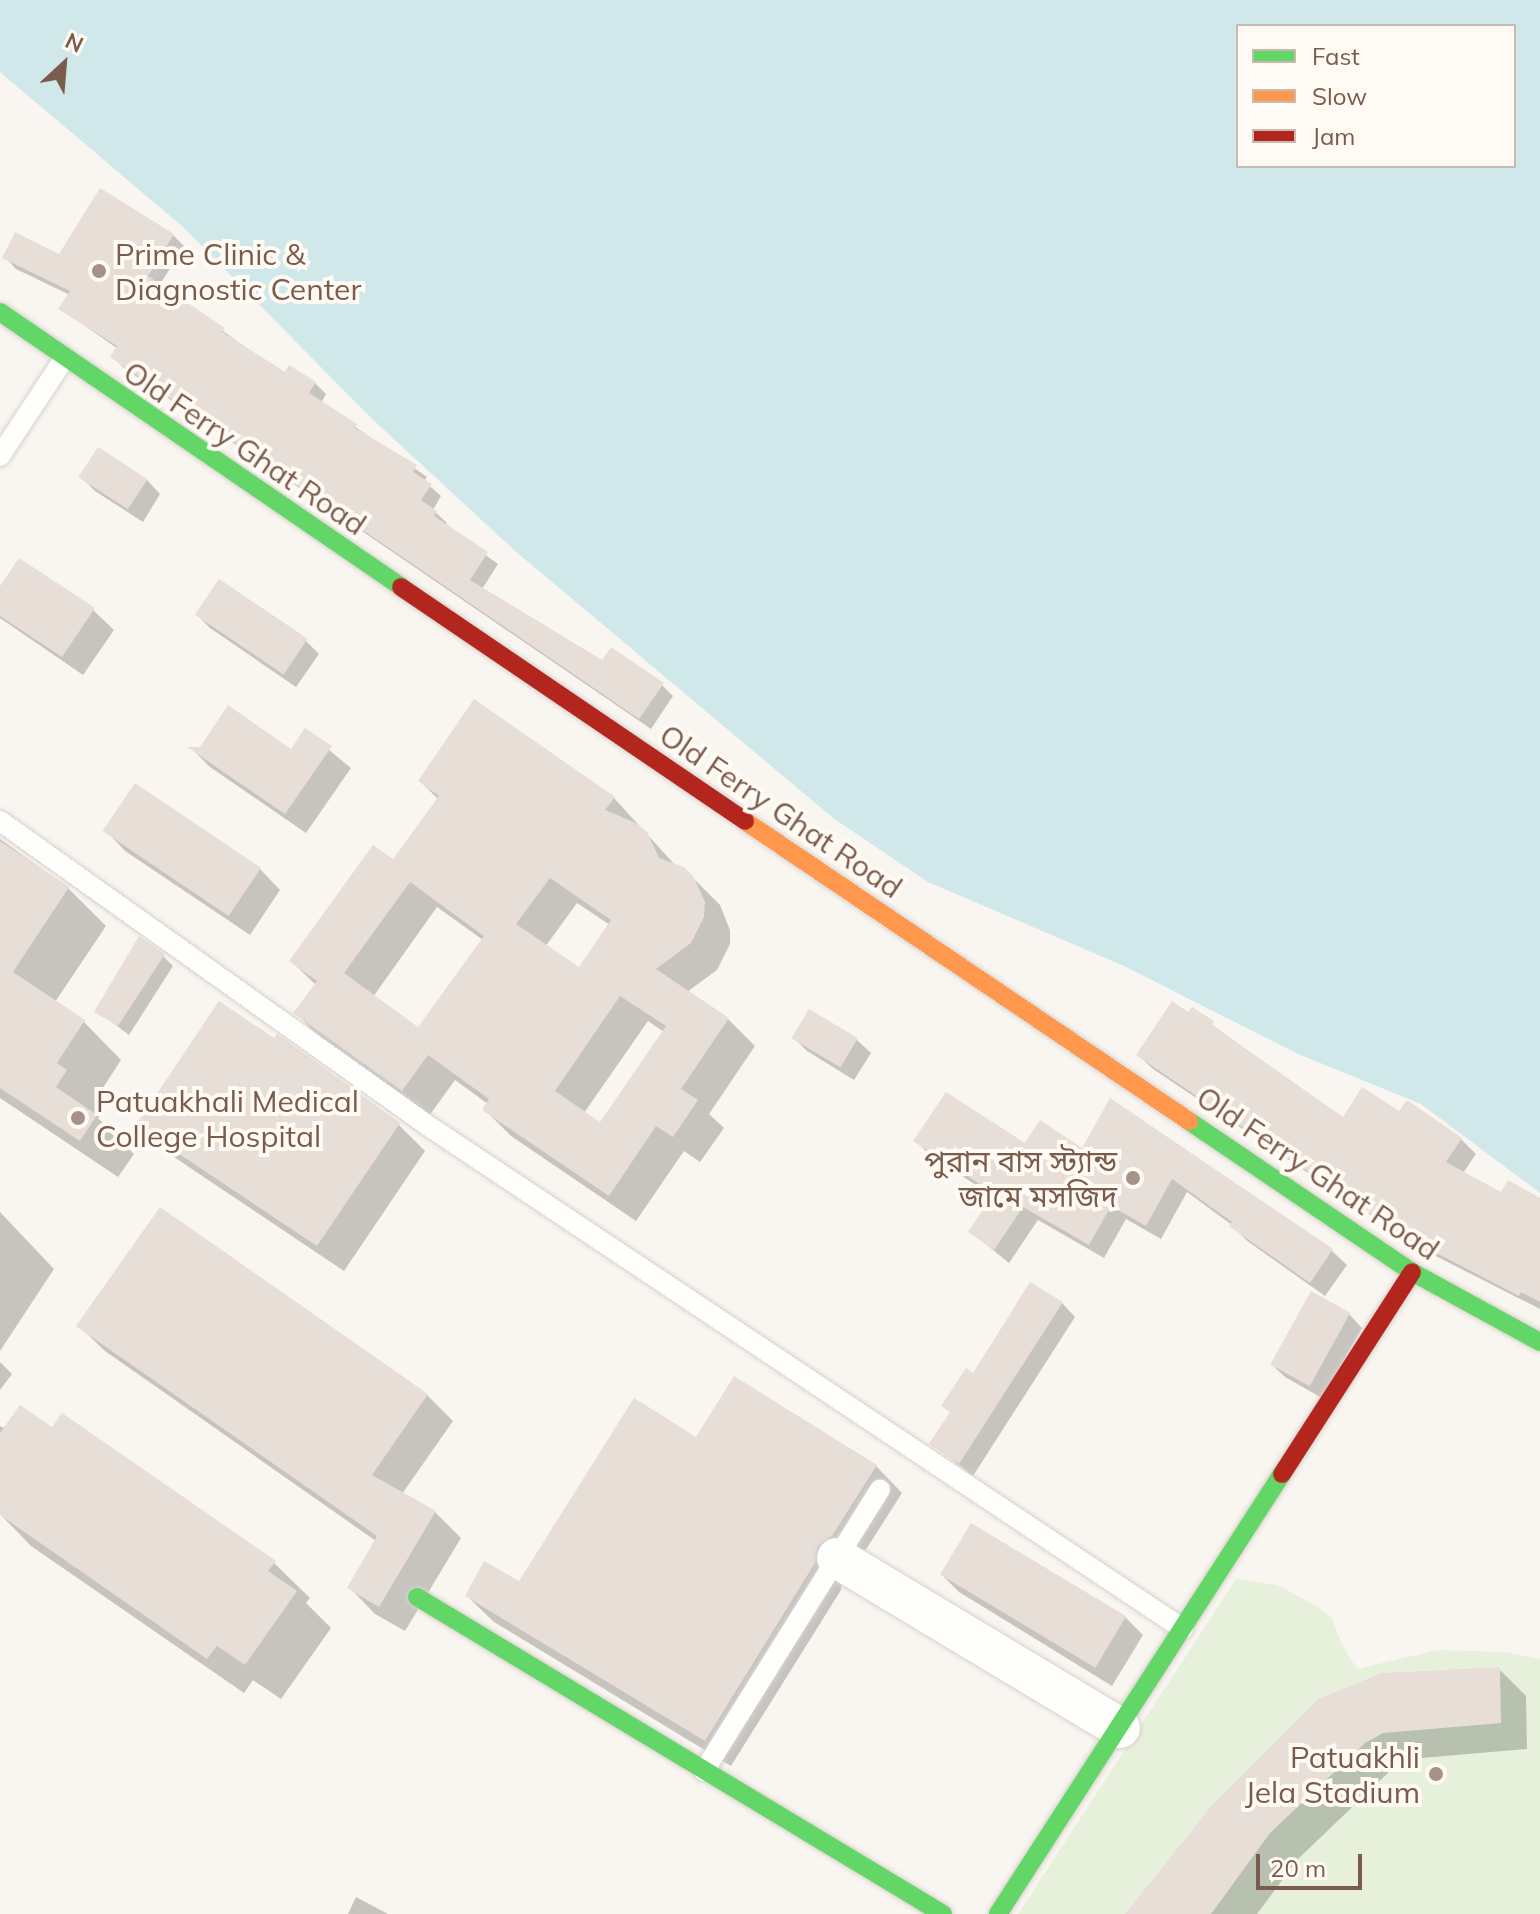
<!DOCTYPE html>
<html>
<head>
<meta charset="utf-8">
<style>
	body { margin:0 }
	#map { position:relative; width:1540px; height:1914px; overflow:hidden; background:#f9f5f0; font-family:Mulish,"Noto Sans Bengali",sans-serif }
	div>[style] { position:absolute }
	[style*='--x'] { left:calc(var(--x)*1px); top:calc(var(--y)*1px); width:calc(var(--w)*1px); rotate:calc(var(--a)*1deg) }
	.green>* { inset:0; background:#e7f0db }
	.water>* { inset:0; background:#d0e8ea }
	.shadow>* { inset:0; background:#0003 }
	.building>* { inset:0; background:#e6ded7; transform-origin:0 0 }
	.roads { filter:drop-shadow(0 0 2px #d7d1cb) drop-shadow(0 0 2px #d7d1cb) }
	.lane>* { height:20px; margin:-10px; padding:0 10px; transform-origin:10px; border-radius:10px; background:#fefefd }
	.street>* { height:40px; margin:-20px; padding:0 20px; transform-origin:20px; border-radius:20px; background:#fefefd }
	.fast>* { height:18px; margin:-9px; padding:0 9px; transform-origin:9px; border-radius:9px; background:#63d668 }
	.slow>* { height:18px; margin:-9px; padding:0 9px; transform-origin:9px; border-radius:9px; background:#ff974d }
	.jam>* { height:18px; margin:-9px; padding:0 9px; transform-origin:9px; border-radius:9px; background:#b3261e }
	.dots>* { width:22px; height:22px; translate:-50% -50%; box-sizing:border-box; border:4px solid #fffaf3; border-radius:50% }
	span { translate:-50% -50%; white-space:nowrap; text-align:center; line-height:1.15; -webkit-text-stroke:8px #fffaf3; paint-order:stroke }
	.poi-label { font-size:30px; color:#7a5c4d }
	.left { translate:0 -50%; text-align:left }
	.right { translate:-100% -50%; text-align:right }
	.street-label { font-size:30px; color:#7a5c4d }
	.legend { position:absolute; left:1236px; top:24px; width:280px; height:144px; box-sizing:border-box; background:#fffaf3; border:2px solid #cabbb1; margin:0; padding:10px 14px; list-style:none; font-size:24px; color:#7a5c4d }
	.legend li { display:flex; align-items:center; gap:16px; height:40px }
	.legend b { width:40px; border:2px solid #cabbb1 }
	.north { position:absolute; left:24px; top:24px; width:80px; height:80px; -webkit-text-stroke:6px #fffaf3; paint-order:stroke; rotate:26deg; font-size:22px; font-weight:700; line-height:32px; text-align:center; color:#7a5c4d }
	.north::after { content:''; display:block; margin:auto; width:28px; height:36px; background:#7a5c4d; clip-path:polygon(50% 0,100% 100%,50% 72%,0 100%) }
	.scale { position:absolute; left:1256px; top:1854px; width:106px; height:36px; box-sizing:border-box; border:4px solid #7a5c4d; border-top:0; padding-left:10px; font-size:24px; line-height:28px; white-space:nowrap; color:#7a5c4d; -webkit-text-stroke:6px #fffaf3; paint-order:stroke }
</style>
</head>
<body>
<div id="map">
	<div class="green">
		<div style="clip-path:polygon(1236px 1579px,1278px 1585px,1318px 1607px,1332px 1618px,1341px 1643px,1357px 1669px,1438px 1650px,1505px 1652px,1540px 1659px,1540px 1914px,1211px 1914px,1270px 1833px,1365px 1743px,1383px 1733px,1501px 1723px,1499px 1667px,1381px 1673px,1318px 1699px,1212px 1805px,1125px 1914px,1018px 1914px)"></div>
	</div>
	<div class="water">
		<div style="clip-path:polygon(evenodd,0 0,1540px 0,1540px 1193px,1421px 1104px,1298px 1054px,1124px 966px,928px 882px,833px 818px,514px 550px,368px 415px,183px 227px,0 72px,0 0,1238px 26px,1514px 26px,1514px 166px,1238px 166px,1238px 26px)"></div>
	</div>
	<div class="shadow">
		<div style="clip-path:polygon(101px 191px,173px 235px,184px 246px,159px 286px,285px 375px,315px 383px,326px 394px,321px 403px,427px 477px,424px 481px,441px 496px,433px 510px,447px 523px,445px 526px,498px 564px,482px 589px,603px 662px,662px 685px,673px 696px,651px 729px,124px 368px,113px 357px,118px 349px,61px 309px,70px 295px,16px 269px,5px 257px,60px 257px)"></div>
		<div style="clip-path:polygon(82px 478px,147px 480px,160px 494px,143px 522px,95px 491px)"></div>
		<div style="clip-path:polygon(219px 581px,306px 641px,319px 654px,296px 687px,210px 628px,196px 614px)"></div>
		<div style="clip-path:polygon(0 590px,93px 610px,114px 630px,83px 675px,0 618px)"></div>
		<div style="clip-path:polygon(306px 731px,351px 768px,306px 833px,210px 767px,192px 749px,291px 751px)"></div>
		<div style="clip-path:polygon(evenodd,420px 781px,614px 798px,676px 866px,683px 868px,720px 905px,730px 930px,730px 944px,717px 970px,687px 992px,728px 1019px,755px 1046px,709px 1114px,724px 1128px,700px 1162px,684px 1151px,636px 1221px,511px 1136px,484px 1109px,488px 1104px,455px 1080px,429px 1116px,322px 1040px,296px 1013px,316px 985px,291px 961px,393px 862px,439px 800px,420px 781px,577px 903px,610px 925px,579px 970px,545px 947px,577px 903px,420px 781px,437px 907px,483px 940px,419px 1030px,373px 997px,437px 907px,420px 781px,648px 1021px,664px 1032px,601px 1125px,584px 1113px,648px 1021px)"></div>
		<div style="clip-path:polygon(105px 830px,260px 869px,280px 890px,250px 935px,125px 851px)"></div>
		<div style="clip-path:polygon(0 839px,68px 888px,106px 926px,55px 1002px,84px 1022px,121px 1060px,95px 1100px,104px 1109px,98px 1118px,134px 1154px,118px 1177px,0 1098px)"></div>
		<div style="clip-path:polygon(163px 956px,173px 966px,129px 1035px,97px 1011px)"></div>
		<div style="clip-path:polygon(1192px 1010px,1343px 1120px,1400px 1114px,1461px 1139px,1476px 1154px,1463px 1173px,1502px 1195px,1540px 1210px,1540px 1309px,1420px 1248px,1153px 1069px,1138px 1055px)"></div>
		<div style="clip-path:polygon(810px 1011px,857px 1040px,871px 1053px,854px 1080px,807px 1051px,794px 1038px)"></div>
		<div style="clip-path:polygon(1110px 1100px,1332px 1251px,1347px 1265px,1325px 1296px,1246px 1240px,1232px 1225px,1187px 1192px,1161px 1239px,1126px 1219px,1104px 1258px,1038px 1220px,1009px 1263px,971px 1232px,994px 1197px,930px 1155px,916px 1141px,1083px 1150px)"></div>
		<div style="clip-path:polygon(139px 1124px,398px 1124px,425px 1151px,344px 1271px,165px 1151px)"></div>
		<div style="clip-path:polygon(161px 1210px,427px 1395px,453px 1421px,402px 1494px,435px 1512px,461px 1538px,405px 1631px,375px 1614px,350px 1588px,376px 1541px,105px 1351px,79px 1326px)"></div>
		<div style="clip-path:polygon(0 1212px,54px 1269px,0 1351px)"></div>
		<div style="clip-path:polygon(1062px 1303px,1075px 1317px,973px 1476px,932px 1444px,952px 1414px,944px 1406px,974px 1376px)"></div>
		<div style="clip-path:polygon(1349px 1314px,1362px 1328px,1322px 1398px,1285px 1377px,1271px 1364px)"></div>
		<div style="clip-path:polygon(0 1362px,12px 1374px,0 1390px)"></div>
		<div style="clip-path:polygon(0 1426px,274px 1563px,310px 1598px,306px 1603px,331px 1628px,281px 1699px,253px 1680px,244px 1693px,31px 1546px,0 1514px)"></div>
		<div style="clip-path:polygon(697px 1440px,876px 1466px,902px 1493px,858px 1562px,843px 1572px,841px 1590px,731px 1766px,494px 1622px,467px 1596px,520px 1584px)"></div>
		<div style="clip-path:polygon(941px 1574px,1125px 1617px,1143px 1635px,1112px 1686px,959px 1592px)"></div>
		<div style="clip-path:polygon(1499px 1669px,1526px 1696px,1527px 1749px,1410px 1759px,1392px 1769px,1297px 1860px,1257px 1914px,1128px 1914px,1213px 1806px)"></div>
		<div style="clip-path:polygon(356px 1897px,388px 1914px,348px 1914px)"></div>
	</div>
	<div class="building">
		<div style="clip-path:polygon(100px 188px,174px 234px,148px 276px,225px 328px,222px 332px,285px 372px,289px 365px,316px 382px,309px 393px,357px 424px,355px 428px,417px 465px,413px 472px,432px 484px,421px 500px,437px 511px,434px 516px,488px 552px,470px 580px,602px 660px,611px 647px,664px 683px,639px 719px,110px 357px,117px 346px,58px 309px,70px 291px,2px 258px,15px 232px,59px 254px)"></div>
		<div style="left:98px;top:447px;width:59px;height:36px;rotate:33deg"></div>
		<div style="clip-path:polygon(19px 558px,95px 608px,62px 657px,0 616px,0 586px)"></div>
		<div style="left:219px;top:579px;width:107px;height:43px;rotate:34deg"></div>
		<div style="clip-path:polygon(evenodd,474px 699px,615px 797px,605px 810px,636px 823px,647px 832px,659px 858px,684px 867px,693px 876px,705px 902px,704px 917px,691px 943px,656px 969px,729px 1018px,681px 1089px,698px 1100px,673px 1137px,656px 1126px,609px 1196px,482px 1110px,489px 1099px,428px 1055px,402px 1091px,293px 1013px,317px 981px,289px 961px,373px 845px,393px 859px,439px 796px,418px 781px,474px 699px,550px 878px,611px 920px,579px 967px,516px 924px,550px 878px,474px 699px,410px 882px,484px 936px,418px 1027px,344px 973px,410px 882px,474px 699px,620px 996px,666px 1026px,600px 1122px,555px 1091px,620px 996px)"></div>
		<div style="clip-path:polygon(228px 705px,291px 749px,305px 728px,332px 746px,285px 814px,187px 747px,200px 747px)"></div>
		<div style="left:135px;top:783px;width:152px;height:58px;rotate:34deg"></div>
		<div style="clip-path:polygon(0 841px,69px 887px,13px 972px,85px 1020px,57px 1063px,67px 1070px,56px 1087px,97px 1115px,80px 1141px,0 1088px)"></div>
		<div style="clip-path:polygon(139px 936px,165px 954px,118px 1026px,94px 1012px)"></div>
		<div style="clip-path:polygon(219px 1001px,274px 1038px,277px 1034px,400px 1123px,317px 1246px,136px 1125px)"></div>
		<div style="clip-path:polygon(1172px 1001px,1188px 1012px,1192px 1007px,1214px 1021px,1212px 1025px,1343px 1117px,1362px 1087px,1399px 1111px,1407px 1100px,1462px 1138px,1446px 1162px,1501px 1192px,1508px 1180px,1540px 1198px,1540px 1302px,1521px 1292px,1519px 1296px,1402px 1235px,1136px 1055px)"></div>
		<div style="left:809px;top:1009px;width:57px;height:34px;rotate:31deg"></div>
		<div style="clip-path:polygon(946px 1092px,1025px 1143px,1040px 1120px,1082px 1148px,1110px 1098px,1333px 1249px,1310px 1283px,1229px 1226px,1232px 1222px,1172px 1179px,1146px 1226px,1111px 1206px,1089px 1245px,1023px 1207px,994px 1250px,968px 1232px,994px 1193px,913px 1141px)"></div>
		<div style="clip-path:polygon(160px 1207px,428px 1394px,372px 1475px,436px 1511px,379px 1607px,347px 1588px,377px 1536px,76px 1326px)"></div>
		<div style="clip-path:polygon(1030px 1282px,1063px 1302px,959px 1464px,929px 1444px,950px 1412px,941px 1406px,966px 1368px,973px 1373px)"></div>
		<div style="left:1311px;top:1291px;width:45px;height:84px;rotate:29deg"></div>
		<div style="clip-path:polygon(734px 1376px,877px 1465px,832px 1536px,818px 1546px,815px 1563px,705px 1741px,465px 1596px,484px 1561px,519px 1581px,634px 1398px,696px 1437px)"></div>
		<div style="clip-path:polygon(20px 1405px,52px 1427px,62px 1413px,276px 1561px,268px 1571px,297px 1591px,245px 1665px,217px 1646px,207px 1659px,0 1515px,0 1433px)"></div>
		<div style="left:971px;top:1523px;width:181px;height:60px;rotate:31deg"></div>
		<div style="clip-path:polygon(1500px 1667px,1501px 1723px,1383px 1733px,1365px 1743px,1270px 1833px,1211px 1914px,1125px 1914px,1212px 1805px,1318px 1699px,1381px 1673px)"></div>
	</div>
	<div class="roads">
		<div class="lane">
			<div style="--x:0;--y:456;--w:116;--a:-56.6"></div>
			<div style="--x:0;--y:821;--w:528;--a:35.44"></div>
			<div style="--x:430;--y:1127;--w:905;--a:33.69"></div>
			<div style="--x:704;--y:1771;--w:332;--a:-58"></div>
		</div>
		<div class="street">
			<div style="--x:837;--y:1558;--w:330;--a:31"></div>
		</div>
		<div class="fast">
			<div style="--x:0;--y:312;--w:486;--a:34.4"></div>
			<div style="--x:1189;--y:1121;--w:269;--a:34.1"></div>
			<div style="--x:1412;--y:1272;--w:146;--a:28.7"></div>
			<div style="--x:417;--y:1597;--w:614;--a:31.08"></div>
			<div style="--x:998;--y:1914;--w:524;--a:-57.16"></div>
		</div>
		<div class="slow">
			<div style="--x:745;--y:821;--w:536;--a:34.05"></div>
		</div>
		<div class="jam">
			<div style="--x:401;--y:587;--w:416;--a:34.2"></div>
			<div style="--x:1282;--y:1474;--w:240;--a:-57.2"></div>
		</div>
	</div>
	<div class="dots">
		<div style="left:99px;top:271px;background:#a69286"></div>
		<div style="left:78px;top:1118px;background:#a69286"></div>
		<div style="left:1133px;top:1178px;background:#a69286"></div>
		<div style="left:1436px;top:1774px;background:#a69286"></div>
	</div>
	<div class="poi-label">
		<span class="left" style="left:115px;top:271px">Prime Clinic &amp;<br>Diagnostic Center</span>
		<span class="left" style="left:96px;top:1118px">Patuakhali Medical<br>College Hospital</span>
		<span class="right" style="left:1117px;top:1178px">পুরান বাস স্ট্যান্ড<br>জামে মসজিদ</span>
		<span class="right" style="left:1420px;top:1774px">Patuakhli<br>Jela Stadium</span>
	</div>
	<div class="street-label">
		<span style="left:245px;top:448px;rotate:34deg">Old Ferry Ghat Road</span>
		<span style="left:781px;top:811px;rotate:34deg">Old Ferry Ghat Road</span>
		<span style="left:1318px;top:1173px;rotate:34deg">Old Ferry Ghat Road</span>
	</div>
	<ul class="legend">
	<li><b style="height:10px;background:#63d668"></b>Fast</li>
	<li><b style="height:10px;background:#ff974d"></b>Slow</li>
	<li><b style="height:10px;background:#b3261e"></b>Jam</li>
	</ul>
	<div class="north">N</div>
	<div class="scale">20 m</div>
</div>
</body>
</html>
